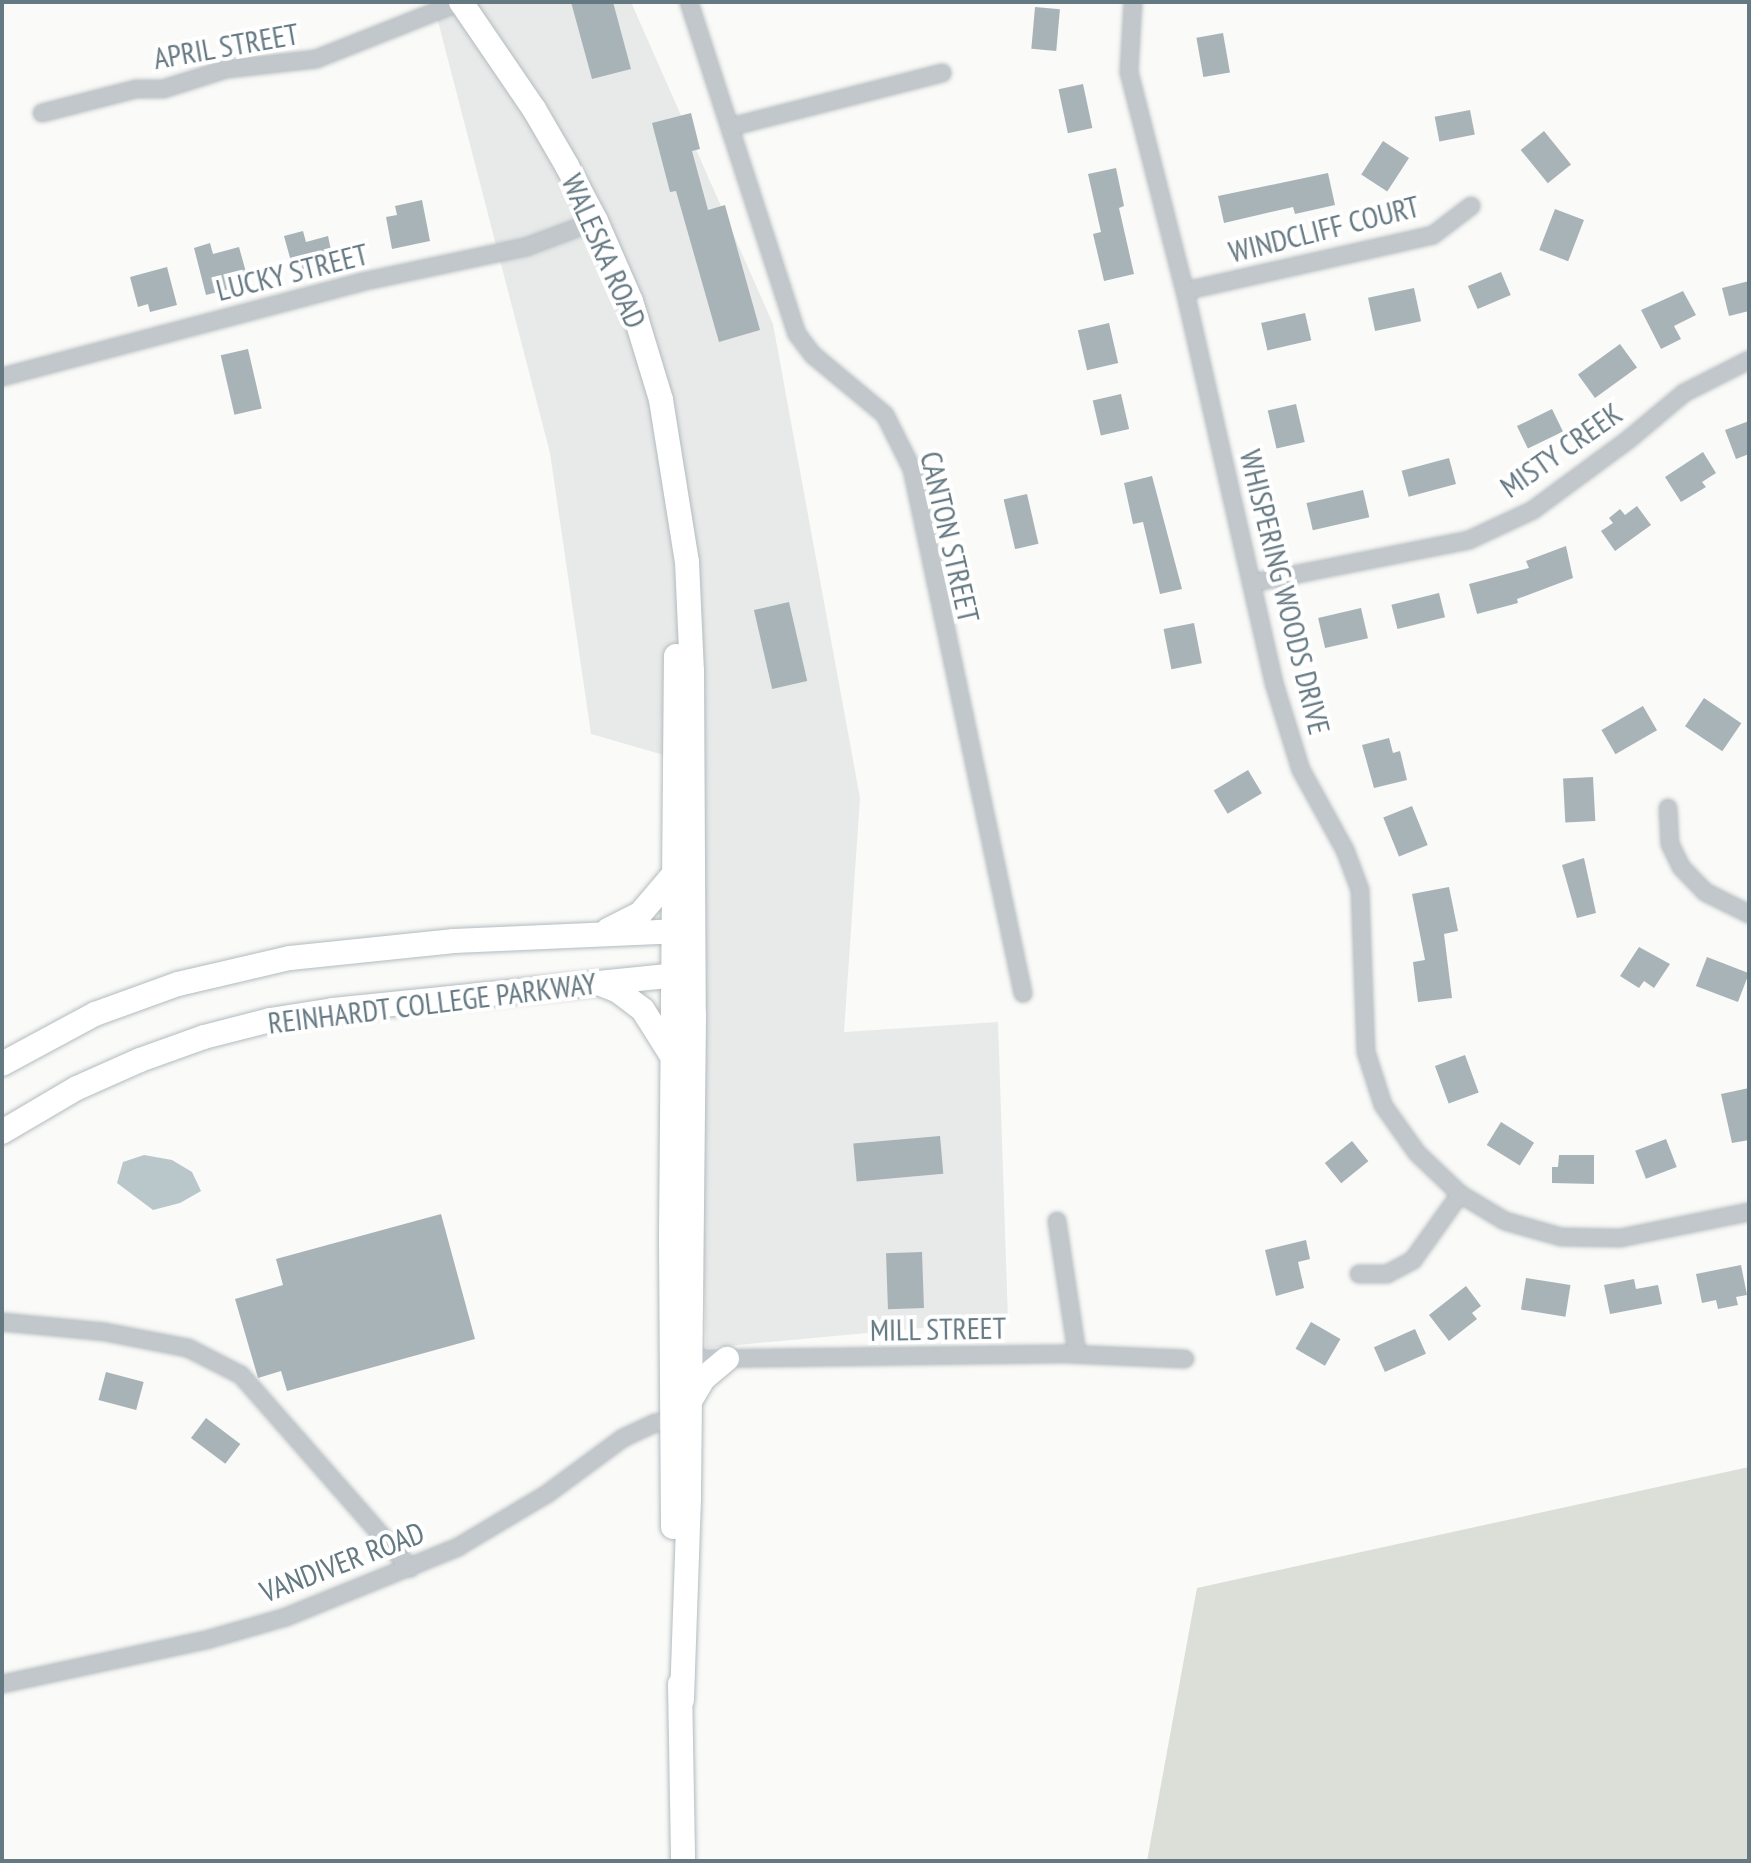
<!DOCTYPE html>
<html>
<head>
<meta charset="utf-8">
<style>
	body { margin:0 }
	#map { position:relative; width:1751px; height:1863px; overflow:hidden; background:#fafaf8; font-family:"PT Sans Narrow",sans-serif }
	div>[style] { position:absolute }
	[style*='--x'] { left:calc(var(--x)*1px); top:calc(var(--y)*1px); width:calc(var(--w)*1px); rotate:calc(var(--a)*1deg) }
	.built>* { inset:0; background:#e8eae9 }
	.green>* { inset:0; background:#dbdfd7 }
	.water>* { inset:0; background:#b9c7ca }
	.building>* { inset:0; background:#a8b3b7; transform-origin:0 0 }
	.roads { filter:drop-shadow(0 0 2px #b3bbbf) drop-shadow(0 0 2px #b3bbbf) }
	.street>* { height:16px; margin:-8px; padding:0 8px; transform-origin:8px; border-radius:8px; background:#c1c7ca }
	.secondary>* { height:24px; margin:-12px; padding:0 12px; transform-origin:12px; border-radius:12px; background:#fff }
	span { translate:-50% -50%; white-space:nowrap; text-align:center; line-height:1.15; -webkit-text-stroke:8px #fff; paint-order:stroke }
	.street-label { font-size:30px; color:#657983 }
	.frame { position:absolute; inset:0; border:4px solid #657983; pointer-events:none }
</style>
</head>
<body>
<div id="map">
	<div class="built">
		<div style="clip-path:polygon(433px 2px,631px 2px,773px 324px,860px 798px,844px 1032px,998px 1022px,1008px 1320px,706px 1348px,688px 762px,591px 734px,550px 453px)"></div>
	</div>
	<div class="green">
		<div style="clip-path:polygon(1749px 1467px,1749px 1861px,1147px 1861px,1197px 1588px)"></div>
	</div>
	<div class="water">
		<div style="clip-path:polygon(144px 1155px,172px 1160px,192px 1172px,201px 1191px,180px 1203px,153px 1210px,117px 1183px,123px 1162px)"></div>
	</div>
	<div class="building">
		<div style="clip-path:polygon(571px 2px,613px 2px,631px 69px,592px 79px)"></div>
		<div style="left:1035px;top:7px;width:25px;height:42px;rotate:5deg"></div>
		<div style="left:1223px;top:33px;width:40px;height:27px;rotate:80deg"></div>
		<div style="left:1083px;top:84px;width:45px;height:25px;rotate:78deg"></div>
		<div style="left:1470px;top:110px;width:25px;height:36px;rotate:79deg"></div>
		<div style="clip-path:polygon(691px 113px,700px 149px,692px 151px,708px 210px,725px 205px,760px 330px,719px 342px,676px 191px,670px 192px,652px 123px)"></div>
		<div style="left:1544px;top:131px;width:43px;height:30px;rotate:51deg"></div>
		<div style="left:1383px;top:141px;width:31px;height:40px;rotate:33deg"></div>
		<div style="clip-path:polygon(1116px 168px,1124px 206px,1119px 208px,1134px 274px,1104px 281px,1093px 234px,1101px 232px,1088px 174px)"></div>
		<div style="clip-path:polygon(1328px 173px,1335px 205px,1295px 214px,1293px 207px,1224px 223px,1218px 196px)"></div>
		<div style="clip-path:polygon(422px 200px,430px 241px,392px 249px,386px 217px,397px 215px,395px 206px)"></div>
		<div style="left:1555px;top:209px;width:31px;height:44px;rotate:21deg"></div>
		<div style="clip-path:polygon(303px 231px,306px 242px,328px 236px,333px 259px,316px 263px,317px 270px,295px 276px,284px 236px)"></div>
		<div style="clip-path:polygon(210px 243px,213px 254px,239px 247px,247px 276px,228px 281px,230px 289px,206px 295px,194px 248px)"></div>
		<div style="clip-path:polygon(167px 267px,177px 305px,150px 312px,148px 304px,138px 307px,130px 277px)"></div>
		<div style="left:1501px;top:272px;width:25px;height:36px;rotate:67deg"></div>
		<div style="clip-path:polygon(1749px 281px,1749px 311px,1729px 316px,1722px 288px)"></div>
		<div style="left:1414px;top:288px;width:34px;height:47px;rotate:78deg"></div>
		<div style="clip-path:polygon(1683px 291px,1696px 315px,1674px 326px,1681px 339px,1661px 349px,1641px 310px)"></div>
		<div style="left:1305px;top:313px;width:28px;height:45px;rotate:77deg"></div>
		<div style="left:1109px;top:323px;width:41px;height:32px;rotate:77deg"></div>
		<div style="left:1620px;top:344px;width:29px;height:52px;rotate:54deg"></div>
		<div style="left:248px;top:349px;width:61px;height:28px;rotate:77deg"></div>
		<div style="left:1121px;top:394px;width:36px;height:29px;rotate:77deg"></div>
		<div style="left:1296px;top:404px;width:39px;height:29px;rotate:77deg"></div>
		<div style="left:1552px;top:409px;width:25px;height:39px;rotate:64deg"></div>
		<div style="clip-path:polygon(1749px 421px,1749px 454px,1736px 459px,1725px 430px)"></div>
		<div style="clip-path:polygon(1703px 452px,1716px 473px,1702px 482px,1706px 487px,1681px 502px,1665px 477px)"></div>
		<div style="left:1449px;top:458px;width:27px;height:49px;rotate:75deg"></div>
		<div style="clip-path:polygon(1152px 476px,1182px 589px,1160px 594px,1143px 522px,1133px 524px,1124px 483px)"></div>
		<div style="left:1363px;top:490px;width:28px;height:58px;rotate:77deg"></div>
		<div style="left:1027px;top:494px;width:51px;height:24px;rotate:77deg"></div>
		<div style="clip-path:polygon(1637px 506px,1651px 525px,1615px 551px,1601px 531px,1613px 523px,1609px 518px,1620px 509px,1625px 515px)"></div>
		<div style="clip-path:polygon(1566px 546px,1573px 578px,1517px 599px,1518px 603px,1477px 614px,1469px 584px,1529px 568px,1526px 561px)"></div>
		<div style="left:1439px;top:593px;width:25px;height:49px;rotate:76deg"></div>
		<div style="left:789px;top:602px;width:81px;height:36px;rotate:77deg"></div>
		<div style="left:1361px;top:608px;width:31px;height:44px;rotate:77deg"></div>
		<div style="left:1194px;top:623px;width:41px;height:31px;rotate:79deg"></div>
		<div style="left:1704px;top:698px;width:45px;height:34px;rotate:34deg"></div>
		<div style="left:1643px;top:706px;width:28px;height:48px;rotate:60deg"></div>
		<div style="clip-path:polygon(1389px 738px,1393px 753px,1400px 751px,1407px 780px,1374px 788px,1362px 745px)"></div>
		<div style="left:1248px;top:770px;width:27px;height:40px;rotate:59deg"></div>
		<div style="left:1593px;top:777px;width:44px;height:30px;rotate:87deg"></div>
		<div style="left:1412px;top:806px;width:42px;height:31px;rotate:68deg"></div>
		<div style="clip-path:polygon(1584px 858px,1596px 913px,1577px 918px,1562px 865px)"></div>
		<div style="clip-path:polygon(1449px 887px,1458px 931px,1444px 934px,1452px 998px,1418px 1002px,1413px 962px,1425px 960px,1412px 894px)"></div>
		<div style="clip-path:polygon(1639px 947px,1670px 964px,1654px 988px,1644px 981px,1639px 988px,1620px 976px)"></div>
		<div style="left:1707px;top:957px;width:45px;height:31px;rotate:21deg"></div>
		<div style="left:1465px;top:1055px;width:40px;height:32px;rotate:70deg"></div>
		<div style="clip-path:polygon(1749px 1088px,1749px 1140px,1732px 1143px,1721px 1094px)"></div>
		<div style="left:1501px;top:1122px;width:39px;height:27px;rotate:32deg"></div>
		<div style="left:940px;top:1136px;width:38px;height:87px;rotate:85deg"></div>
		<div style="left:1666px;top:1139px;width:30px;height:33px;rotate:69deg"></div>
		<div style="left:1352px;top:1141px;width:26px;height:35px;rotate:51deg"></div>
		<div style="clip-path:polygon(1559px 1155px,1594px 1155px,1594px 1184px,1552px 1183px,1552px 1167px,1558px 1167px)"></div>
		<div style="clip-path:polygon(441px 1214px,475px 1339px,287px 1391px,281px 1371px,258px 1378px,235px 1299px,283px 1285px,276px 1259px)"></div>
		<div style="clip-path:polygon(1306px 1240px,1310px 1259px,1298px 1262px,1304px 1288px,1276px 1296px,1265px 1250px)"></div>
		<div style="left:922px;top:1252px;width:56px;height:36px;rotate:88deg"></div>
		<div style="clip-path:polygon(1741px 1265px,1747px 1295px,1736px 1297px,1738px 1305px,1718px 1309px,1716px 1300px,1702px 1303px,1696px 1274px)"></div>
		<div style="left:1526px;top:1278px;width:45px;height:32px;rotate:9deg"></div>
		<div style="clip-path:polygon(1634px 1279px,1636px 1289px,1658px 1285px,1662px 1304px,1610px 1314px,1604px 1285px)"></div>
		<div style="clip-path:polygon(1466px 1286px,1481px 1306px,1472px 1313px,1477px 1319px,1449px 1341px,1429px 1315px)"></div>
		<div style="left:1311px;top:1322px;width:34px;height:31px;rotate:30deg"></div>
		<div style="left:1415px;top:1329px;width:27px;height:45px;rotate:66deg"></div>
		<div style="left:106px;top:1372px;width:39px;height:29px;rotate:15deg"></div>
		<div style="left:206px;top:1418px;width:43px;height:25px;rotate:37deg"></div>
	</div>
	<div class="roads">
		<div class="street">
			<div style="--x:689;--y:2;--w:349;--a:72"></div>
			<div style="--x:797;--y:334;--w:26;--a:53"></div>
			<div style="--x:813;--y:355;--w:94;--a:39.8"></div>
			<div style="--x:885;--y:415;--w:60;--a:63.4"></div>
			<div style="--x:912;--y:469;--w:536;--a:78.04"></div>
			<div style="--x:1133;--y:2;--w:70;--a:93.3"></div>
			<div style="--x:1129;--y:72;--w:226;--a:75.7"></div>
			<div style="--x:1185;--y:291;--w:402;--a:77.2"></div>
			<div style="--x:1274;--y:683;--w:91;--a:72.8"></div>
			<div style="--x:1301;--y:770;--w:91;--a:61.2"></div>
			<div style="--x:1345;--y:850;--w:43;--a:69.4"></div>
			<div style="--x:1360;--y:890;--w:162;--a:87.9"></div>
			<div style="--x:1366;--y:1052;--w:56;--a:72.2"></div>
			<div style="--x:1383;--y:1105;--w:59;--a:54.7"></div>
			<div style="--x:1417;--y:1153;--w:59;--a:43.6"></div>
			<div style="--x:1460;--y:1194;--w:52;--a:31"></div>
			<div style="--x:1505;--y:1221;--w:58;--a:15.9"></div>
			<div style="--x:1561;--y:1237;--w:59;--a:1"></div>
			<div style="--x:1620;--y:1238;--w:132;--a:-11.4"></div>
			<div style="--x:42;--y:113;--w:97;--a:-14.3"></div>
			<div style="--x:136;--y:89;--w:27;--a:0"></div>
			<div style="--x:163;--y:89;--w:67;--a:-17.4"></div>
			<div style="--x:227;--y:69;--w:90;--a:-6.4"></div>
			<div style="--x:316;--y:59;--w:155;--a:-21.6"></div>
			<div style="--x:730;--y:127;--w:219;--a:-14.3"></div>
			<div style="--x:1185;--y:291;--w:254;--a:-12.7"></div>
			<div style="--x:1433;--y:235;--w:48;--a:-37.3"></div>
			<div style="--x:2;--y:377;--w:371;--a:-14.8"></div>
			<div style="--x:361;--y:282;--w:169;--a:-12"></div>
			<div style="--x:526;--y:247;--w:75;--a:-20.4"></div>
			<div style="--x:1252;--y:583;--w:221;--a:-11.2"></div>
			<div style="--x:1469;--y:540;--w:71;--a:-25.1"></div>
			<div style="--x:1533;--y:510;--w:118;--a:-36.4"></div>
			<div style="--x:1628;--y:440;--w:73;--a:-40"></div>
			<div style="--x:1684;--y:393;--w:73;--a:-26.9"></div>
			<div style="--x:1668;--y:808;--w:36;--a:87"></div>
			<div style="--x:1670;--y:844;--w:25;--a:64"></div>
			<div style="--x:1681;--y:867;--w:35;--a:46"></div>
			<div style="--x:1705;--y:892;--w:49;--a:26.6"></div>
			<div style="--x:1057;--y:1221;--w:134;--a:81.4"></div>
			<div style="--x:1359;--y:1274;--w:28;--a:0"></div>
			<div style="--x:1387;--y:1274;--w:30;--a:-28"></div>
			<div style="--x:1413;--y:1260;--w:81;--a:-54.5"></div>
			<div style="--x:2;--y:1322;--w:103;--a:5.5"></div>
			<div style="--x:105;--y:1332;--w:85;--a:10.9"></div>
			<div style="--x:188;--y:1348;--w:59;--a:27"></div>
			<div style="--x:241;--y:1375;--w:257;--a:48.8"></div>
			<div style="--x:690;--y:1359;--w:378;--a:-0.8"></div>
			<div style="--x:1068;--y:1354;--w:117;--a:2.4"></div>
			<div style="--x:2;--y:1684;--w:209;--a:-12.2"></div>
			<div style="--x:206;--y:1640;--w:83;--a:-16"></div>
			<div style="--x:286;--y:1617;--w:186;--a:-22.1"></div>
			<div style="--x:458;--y:1547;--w:104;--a:-30.8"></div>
			<div style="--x:547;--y:1494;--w:94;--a:-36.4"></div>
			<div style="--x:623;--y:1438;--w:35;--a:-25"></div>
			<div style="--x:655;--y:1423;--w:16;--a:-7"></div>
		</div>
		<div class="secondary">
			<div style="--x:461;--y:2;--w:130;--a:55.7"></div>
			<div style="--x:534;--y:109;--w:66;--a:59.9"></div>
			<div style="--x:567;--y:166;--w:62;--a:62.2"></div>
			<div style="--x:596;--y:221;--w:87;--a:66.4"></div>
			<div style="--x:631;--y:301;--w:103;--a:73.1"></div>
			<div style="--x:661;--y:400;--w:164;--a:80.9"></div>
			<div style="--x:687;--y:562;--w:109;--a:87.4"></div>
			<div style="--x:692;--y:671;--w:344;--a:89.7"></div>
			<div style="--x:694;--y:1015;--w:483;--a:90.6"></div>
			<div style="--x:689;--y:1498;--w:202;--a:92"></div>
			<div style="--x:608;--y:930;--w:36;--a:-27"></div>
			<div style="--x:640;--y:914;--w:52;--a:-49.6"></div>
			<div style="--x:601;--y:984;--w:18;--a:22"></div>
			<div style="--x:618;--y:991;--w:31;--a:37"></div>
			<div style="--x:643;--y:1010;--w:51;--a:57.9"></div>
			<div style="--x:2;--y:1064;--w:106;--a:-28.3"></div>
			<div style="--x:95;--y:1014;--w:88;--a:-19.9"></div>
			<div style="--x:178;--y:984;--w:115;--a:-13.1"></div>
			<div style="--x:290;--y:958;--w:165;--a:-5.9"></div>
			<div style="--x:454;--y:941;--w:233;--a:-2.5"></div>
			<div style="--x:2;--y:1132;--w:87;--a:-30.4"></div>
			<div style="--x:77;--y:1088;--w:69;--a:-24"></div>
			<div style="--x:140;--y:1060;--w:68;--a:-19.8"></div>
			<div style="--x:204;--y:1037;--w:68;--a:-14.4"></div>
			<div style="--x:270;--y:1020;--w:64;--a:-9"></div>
			<div style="--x:333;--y:1010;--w:356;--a:-5.8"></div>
			<div style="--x:690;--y:1401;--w:27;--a:-59"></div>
			<div style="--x:704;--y:1378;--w:30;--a:-40"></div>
			<div style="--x:673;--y:1527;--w:291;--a:-90.4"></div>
			<div style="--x:671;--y:1236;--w:580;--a:-89.51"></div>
			<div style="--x:680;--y:1684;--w:177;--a:89"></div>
		</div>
	</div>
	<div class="street-label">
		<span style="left:226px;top:46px;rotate:-10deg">APRIL STREET</span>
		<span style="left:1324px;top:229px;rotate:-14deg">WINDCLIFF COURT</span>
		<span style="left:604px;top:251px;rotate:66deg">WALESKA ROAD</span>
		<span style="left:292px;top:272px;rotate:-14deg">LUCKY STREET</span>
		<span style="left:1561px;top:450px;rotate:-35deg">MISTY CREEK</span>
		<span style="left:950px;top:537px;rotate:77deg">CANTON STREET</span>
		<span style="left:1285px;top:592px;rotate:76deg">WHISPERING WOODS DRIVE</span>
		<span style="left:432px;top:1003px;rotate:-7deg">REINHARDT COLLEGE PARKWAY</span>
		<span style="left:938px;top:1329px;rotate:-1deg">MILL STREET</span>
		<span style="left:342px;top:1562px;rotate:-21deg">VANDIVER ROAD</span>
	</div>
	<div class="frame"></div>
</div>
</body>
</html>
